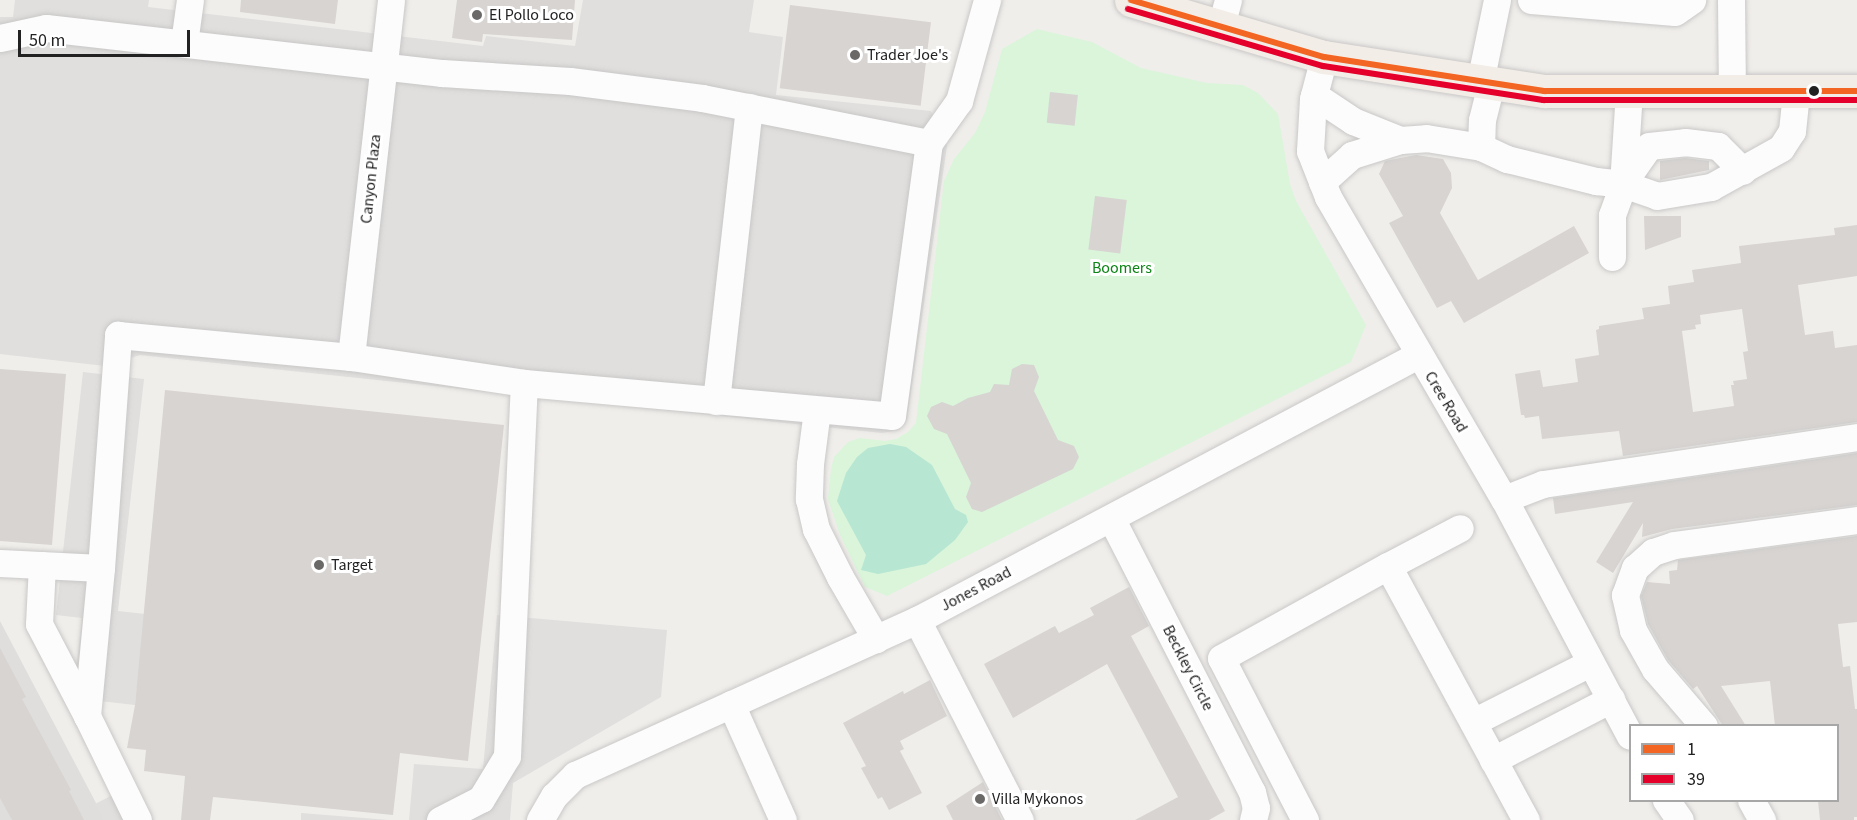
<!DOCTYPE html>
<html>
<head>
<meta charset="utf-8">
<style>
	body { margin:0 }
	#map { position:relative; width:1857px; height:820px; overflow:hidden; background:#f0eeeb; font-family:"Source Sans 3",sans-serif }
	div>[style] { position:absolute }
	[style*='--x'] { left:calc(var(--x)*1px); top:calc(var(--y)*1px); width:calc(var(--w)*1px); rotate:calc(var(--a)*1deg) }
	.residential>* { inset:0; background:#dfdedc }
	.park>* { inset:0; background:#daf5da }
	.pitch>* { inset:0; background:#b7e6d2 }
	.parking>* { inset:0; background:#e0dfde }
	.building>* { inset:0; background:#d7d4d2; transform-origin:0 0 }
	.roads { filter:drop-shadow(0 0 2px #c9c8c7) drop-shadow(0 0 2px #c9c8c7) }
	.minor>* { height:27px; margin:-13.5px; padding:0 13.5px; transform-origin:13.5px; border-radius:13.5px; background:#fdfcfc }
	.major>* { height:33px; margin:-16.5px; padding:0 16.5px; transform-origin:16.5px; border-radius:16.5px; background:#f3ede7 }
	.bus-1>* { height:6px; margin:-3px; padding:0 3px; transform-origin:3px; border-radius:3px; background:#f26522 }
	.bus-2>* { height:6px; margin:-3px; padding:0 3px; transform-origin:3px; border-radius:3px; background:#e4002b }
	.dots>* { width:16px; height:16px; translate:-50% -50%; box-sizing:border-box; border:3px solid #fff; border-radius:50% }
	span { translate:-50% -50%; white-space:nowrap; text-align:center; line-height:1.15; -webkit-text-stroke:6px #fff; paint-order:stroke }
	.poi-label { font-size:16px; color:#222 }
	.left { translate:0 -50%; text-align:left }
	.street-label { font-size:16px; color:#222 }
	.park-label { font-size:16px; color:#0c8416 }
	.legend { position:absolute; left:1629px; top:724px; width:210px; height:78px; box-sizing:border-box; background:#fff; border:2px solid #a7a7a7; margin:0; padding:8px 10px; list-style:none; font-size:18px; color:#222 }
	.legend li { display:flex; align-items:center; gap:12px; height:30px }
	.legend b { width:30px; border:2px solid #a7a7a7 }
	.scale { position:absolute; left:18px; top:30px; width:172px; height:27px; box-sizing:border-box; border:3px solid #222; border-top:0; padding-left:8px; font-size:18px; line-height:21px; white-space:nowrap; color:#222; -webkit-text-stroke:4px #fff; paint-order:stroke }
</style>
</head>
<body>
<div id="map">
	<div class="residential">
		<div style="clip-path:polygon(0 621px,105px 820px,0 820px)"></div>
	</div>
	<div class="park">
		<div style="clip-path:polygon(1037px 29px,1092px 42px,1141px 68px,1207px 83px,1243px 85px,1258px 93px,1278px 114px,1290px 184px,1296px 201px,1366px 325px,1351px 362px,887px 596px,865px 587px,840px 535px,828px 499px,831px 469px,834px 457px,848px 442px,860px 438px,885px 441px,896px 439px,908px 432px,916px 423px,944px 181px,954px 159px,975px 133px,985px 112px,1002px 49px)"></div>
	</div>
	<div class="pitch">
		<div style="clip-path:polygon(890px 444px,906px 447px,932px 465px,955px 509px,966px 515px,968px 522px,955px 540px,926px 564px,878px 574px,861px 570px,866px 555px,837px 501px,846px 473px,857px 457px,868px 448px)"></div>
	</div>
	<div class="parking">
		<div style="clip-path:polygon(15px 0,149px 0,148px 7px,483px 46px,486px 36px,575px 46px,583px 0,754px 0,749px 32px,783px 37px,776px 95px,931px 111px,947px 146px,907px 420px,899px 430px,882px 433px,140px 355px,105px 366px,0 354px,0 17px,13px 17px)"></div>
		<div style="clip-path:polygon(83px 372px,144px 379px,118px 611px,145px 614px,135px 705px,73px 698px,82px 618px,56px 615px)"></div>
		<div style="clip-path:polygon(497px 615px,667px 630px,661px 697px,513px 783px,510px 820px,409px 820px,414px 764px,483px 769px)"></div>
		<div style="clip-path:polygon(134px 784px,153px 820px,104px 820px,95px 804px)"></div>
		<div style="clip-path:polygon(301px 813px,389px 820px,301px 820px)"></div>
	</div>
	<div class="building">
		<div style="clip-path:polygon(241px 0,338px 0,335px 24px,240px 12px)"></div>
		<div style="clip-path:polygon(457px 0,575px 0,572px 40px,483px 34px,482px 42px,452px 38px)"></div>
		<div style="left:790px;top:5px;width:142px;height:84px;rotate:7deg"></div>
		<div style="left:1050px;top:92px;width:28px;height:31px;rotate:6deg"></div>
		<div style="clip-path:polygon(1416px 155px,1443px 159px,1451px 173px,1452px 188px,1440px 213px,1478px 280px,1574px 226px,1589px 253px,1464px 323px,1451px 301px,1437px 308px,1389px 223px,1403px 216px,1379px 174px,1385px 161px)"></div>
		<div style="clip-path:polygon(1685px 158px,1709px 161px,1709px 170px,1660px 180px,1660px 161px)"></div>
		<div style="left:1095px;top:196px;width:32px;height:54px;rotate:7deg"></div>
		<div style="clip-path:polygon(1644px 216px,1681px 216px,1681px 237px,1645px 250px)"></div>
		<div style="clip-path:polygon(evenodd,1857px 225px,1857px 276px,1798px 285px,1805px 335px,1833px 331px,1835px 348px,1857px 345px,1857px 422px,1623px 456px,1619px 431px,1542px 439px,1539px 416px,1525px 418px,1524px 415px,1521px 415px,1515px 374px,1540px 370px,1543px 387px,1578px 382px,1575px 359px,1599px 355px,1596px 330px,1599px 329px,1599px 326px,1644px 319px,1642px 308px,1670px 304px,1668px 286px,1694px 282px,1692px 270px,1741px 263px,1739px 246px,1835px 235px,1834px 228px,1857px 225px,1742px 309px,1748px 351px,1743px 352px,1747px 379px,1733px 381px,1734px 385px,1731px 385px,1734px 406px,1693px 412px,1682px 331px,1696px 329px,1695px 325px,1701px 324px,1700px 315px,1742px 309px)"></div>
		<div style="clip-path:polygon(1022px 364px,1034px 365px,1039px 377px,1034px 391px,1058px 440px,1074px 446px,1079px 457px,1073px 469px,982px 512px,972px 509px,966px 497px,971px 483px,947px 434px,934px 429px,927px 416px,931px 407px,942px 402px,953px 406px,968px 398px,990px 392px,994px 384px,1009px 385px,1012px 369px)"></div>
		<div style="clip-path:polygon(0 369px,66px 374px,52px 545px,0 541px)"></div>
		<div style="clip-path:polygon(165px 390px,504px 425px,468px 761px,400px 753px,393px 815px,213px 797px,210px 820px,181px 820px,185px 776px,144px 771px,146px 750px,127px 748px,135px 705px)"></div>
		<div style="clip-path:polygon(1857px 453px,1857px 505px,1672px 529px,1642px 537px,1643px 523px,1613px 573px,1596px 562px,1633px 502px,1555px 514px,1553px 498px)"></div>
		<div style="clip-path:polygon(1857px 536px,1857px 622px,1838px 624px,1843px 667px,1850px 666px,1855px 709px,1857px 709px,1857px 817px,1854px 817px,1854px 820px,1820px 820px,1818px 801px,1838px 801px,1838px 726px,1775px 726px,1770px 681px,1721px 686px,1746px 726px,1723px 726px,1697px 686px,1693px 689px,1668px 660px,1648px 624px,1641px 596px,1647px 582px,1670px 584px,1669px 571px,1677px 570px,1678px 560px)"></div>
		<div style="clip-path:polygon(1129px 587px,1149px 626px,1131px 636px,1225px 811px,1209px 820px,1135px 820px,1178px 797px,1107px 664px,1013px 718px,984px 664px,1055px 626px,1059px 633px,1094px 615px,1090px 608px)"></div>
		<div style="clip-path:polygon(0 648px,26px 697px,22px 699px,71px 790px,69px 791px,84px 820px,12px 820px,0 798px)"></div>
		<div style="clip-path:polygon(930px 680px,947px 716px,900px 741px,904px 749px,900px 751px,922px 793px,889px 810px,882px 797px,878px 799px,861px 768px,866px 766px,843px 723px,903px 691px,904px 694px)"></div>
		<div style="clip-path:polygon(983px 782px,1002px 820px,953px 820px,946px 806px)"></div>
	</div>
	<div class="roads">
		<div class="minor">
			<div style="--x:1531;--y:0;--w:144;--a:4.8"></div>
			<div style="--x:1675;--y:12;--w:21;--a:-35"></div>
			<div style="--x:1731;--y:0;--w:92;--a:89.4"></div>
			<div style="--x:1221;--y:26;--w:27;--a:-75"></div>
			<div style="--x:0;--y:38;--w:47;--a:-12.3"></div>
			<div style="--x:46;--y:28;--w:399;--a:6.5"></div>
			<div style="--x:442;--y:73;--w:128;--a:3.6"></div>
			<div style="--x:570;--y:81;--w:133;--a:7.3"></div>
			<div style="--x:702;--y:98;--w:231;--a:11.2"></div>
			<div style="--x:184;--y:43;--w:43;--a:-82.1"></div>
			<div style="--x:1324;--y:57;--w:43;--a:104.7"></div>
			<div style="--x:1313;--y:99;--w:52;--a:93.3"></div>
			<div style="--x:1310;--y:151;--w:49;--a:68.6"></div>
			<div style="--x:1328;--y:197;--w:350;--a:59.8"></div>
			<div style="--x:1504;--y:499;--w:268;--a:62"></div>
			<div style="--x:1480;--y:82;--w:84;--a:-78.3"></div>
			<div style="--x:1314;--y:95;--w:47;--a:33.7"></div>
			<div style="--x:1353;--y:121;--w:51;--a:22"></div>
			<div style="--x:1481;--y:147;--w:27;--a:-88"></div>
			<div style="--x:1482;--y:120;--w:38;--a:-76"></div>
			<div style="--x:1322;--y:182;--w:40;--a:-42"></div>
			<div style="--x:1352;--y:155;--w:50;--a:-17.4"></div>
			<div style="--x:1400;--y:140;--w:26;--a:-4"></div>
			<div style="--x:1426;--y:138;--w:56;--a:9.3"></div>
			<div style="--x:1481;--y:147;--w:29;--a:25"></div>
			<div style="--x:1507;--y:159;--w:92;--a:13.9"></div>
			<div style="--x:1596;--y:181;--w:27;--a:6"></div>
			<div style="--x:1623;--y:184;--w:36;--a:19"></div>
			<div style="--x:1657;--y:196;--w:55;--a:-9.5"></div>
			<div style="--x:1711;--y:187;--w:80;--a:-29.1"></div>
			<div style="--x:1781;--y:148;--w:20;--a:-57"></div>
			<div style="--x:1792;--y:131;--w:38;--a:-84"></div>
			<div style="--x:1623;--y:183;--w:45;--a:-54.9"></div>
			<div style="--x:1649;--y:146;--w:36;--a:-6"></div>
			<div style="--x:1685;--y:142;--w:33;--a:7"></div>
			<div style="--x:1718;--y:146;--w:35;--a:45"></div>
			<div style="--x:1612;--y:257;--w:42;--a:-90"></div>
			<div style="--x:1612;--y:215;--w:33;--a:-70"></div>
			<div style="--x:1623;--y:184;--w:92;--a:-86.3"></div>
			<div style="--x:351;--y:357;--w:359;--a:-83.6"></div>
			<div style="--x:716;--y:401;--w:296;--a:-83.6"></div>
			<div style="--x:817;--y:410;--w:54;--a:97.4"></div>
			<div style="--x:810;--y:464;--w:35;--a:92"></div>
			<div style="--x:809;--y:499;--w:31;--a:77"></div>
			<div style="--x:816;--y:529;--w:54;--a:63.4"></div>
			<div style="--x:840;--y:577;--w:72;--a:59.9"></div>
			<div style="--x:1504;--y:499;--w:42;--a:-21"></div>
			<div style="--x:1543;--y:484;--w:317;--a:-8.5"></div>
			<div style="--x:1111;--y:518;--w:308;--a:62.8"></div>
			<div style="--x:1252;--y:792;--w:16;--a:76"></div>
			<div style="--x:1256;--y:808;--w:12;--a:104"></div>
			<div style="--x:0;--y:563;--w:101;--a:2.8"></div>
			<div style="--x:42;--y:565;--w:59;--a:92.9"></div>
			<div style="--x:39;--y:624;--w:104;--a:62.4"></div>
			<div style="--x:1388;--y:566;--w:81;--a:-27.8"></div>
			<div style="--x:917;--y:620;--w:225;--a:62.8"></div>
			<div style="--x:731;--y:704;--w:127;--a:65.9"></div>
			<div style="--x:1473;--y:722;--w:131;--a:-26.8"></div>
			<div style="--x:1704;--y:726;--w:75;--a:-130.7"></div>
			<div style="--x:1655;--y:669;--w:45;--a:-119.4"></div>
			<div style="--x:1633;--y:630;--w:36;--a:-103"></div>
			<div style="--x:1625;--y:595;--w:29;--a:-70"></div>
			<div style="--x:1635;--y:568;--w:24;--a:-42"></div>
			<div style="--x:1653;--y:552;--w:22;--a:-18"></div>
			<div style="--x:1674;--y:545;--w:185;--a:-7.8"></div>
			<div style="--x:1493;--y:760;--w:133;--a:-27.3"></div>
			<div style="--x:1666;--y:800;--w:24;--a:55"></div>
			<div style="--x:1751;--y:800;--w:23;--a:61"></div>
			<div style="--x:138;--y:820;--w:116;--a:-116.1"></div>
			<div style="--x:87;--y:716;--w:149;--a:-84.6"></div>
			<div style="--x:101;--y:568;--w:234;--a:-85.8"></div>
			<div style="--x:118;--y:335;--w:234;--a:5.4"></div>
			<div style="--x:351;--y:357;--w:175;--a:8.5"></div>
			<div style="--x:524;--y:383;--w:369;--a:5.1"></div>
			<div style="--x:892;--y:416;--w:275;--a:-82.3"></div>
			<div style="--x:929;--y:143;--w:52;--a:-54.5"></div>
			<div style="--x:959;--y:101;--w:105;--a:-74.5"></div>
			<div style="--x:440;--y:820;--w:46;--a:-27.1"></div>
			<div style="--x:481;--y:799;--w:50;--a:-58.8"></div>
			<div style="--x:507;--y:756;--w:373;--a:-87.4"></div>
			<div style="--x:540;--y:820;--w:28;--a:-60"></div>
			<div style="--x:554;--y:796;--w:30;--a:-45"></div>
			<div style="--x:575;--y:775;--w:375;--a:-24.4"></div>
			<div style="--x:917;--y:620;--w:567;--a:-27.88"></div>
			<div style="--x:1305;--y:820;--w:182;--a:-117.4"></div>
			<div style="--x:1221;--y:658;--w:191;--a:-28.9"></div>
			<div style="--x:1388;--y:566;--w:289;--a:61.5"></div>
		</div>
		<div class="major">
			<div style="--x:1131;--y:0;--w:201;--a:16.5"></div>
			<div style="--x:1324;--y:57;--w:223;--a:8.8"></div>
			<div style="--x:1544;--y:91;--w:313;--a:0"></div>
		</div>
	</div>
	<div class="bus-1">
		<div style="--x:1131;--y:0;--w:201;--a:16.5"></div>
		<div style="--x:1324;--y:57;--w:223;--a:8.8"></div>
		<div style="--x:1544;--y:91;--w:313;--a:0"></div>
	</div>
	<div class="bus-2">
		<div style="--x:1128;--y:9;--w:203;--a:16.3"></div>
		<div style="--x:1323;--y:66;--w:223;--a:8.8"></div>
		<div style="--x:1543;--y:100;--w:314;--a:0"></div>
	</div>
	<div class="dots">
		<div style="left:477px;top:15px;background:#6a6968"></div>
		<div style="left:855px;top:55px;background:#6a6968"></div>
		<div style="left:1814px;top:91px;background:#222"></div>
		<div style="left:319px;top:565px;background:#6a6968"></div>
		<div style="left:980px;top:799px;background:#6a6968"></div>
	</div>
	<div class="poi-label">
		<span class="left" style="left:489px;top:15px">El Pollo Loco</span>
		<span class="left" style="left:867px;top:55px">Trader Joe's</span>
		<span class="left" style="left:331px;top:565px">Target</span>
		<span class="left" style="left:992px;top:799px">Villa Mykonos</span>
	</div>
	<div class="street-label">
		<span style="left:371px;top:179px;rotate:-84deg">Canyon Plaza</span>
		<span style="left:1446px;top:402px;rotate:59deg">Cree Road</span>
		<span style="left:976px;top:589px;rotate:-28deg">Jones Road</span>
		<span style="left:1188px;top:668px;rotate:63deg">Beckley Circle</span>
	</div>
	<div class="park-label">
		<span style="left:1122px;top:268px">Boomers</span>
	</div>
	<ul class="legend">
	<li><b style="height:8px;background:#f26522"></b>1</li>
	<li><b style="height:8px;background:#e4002b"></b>39</li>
	</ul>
	<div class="scale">50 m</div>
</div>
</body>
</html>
